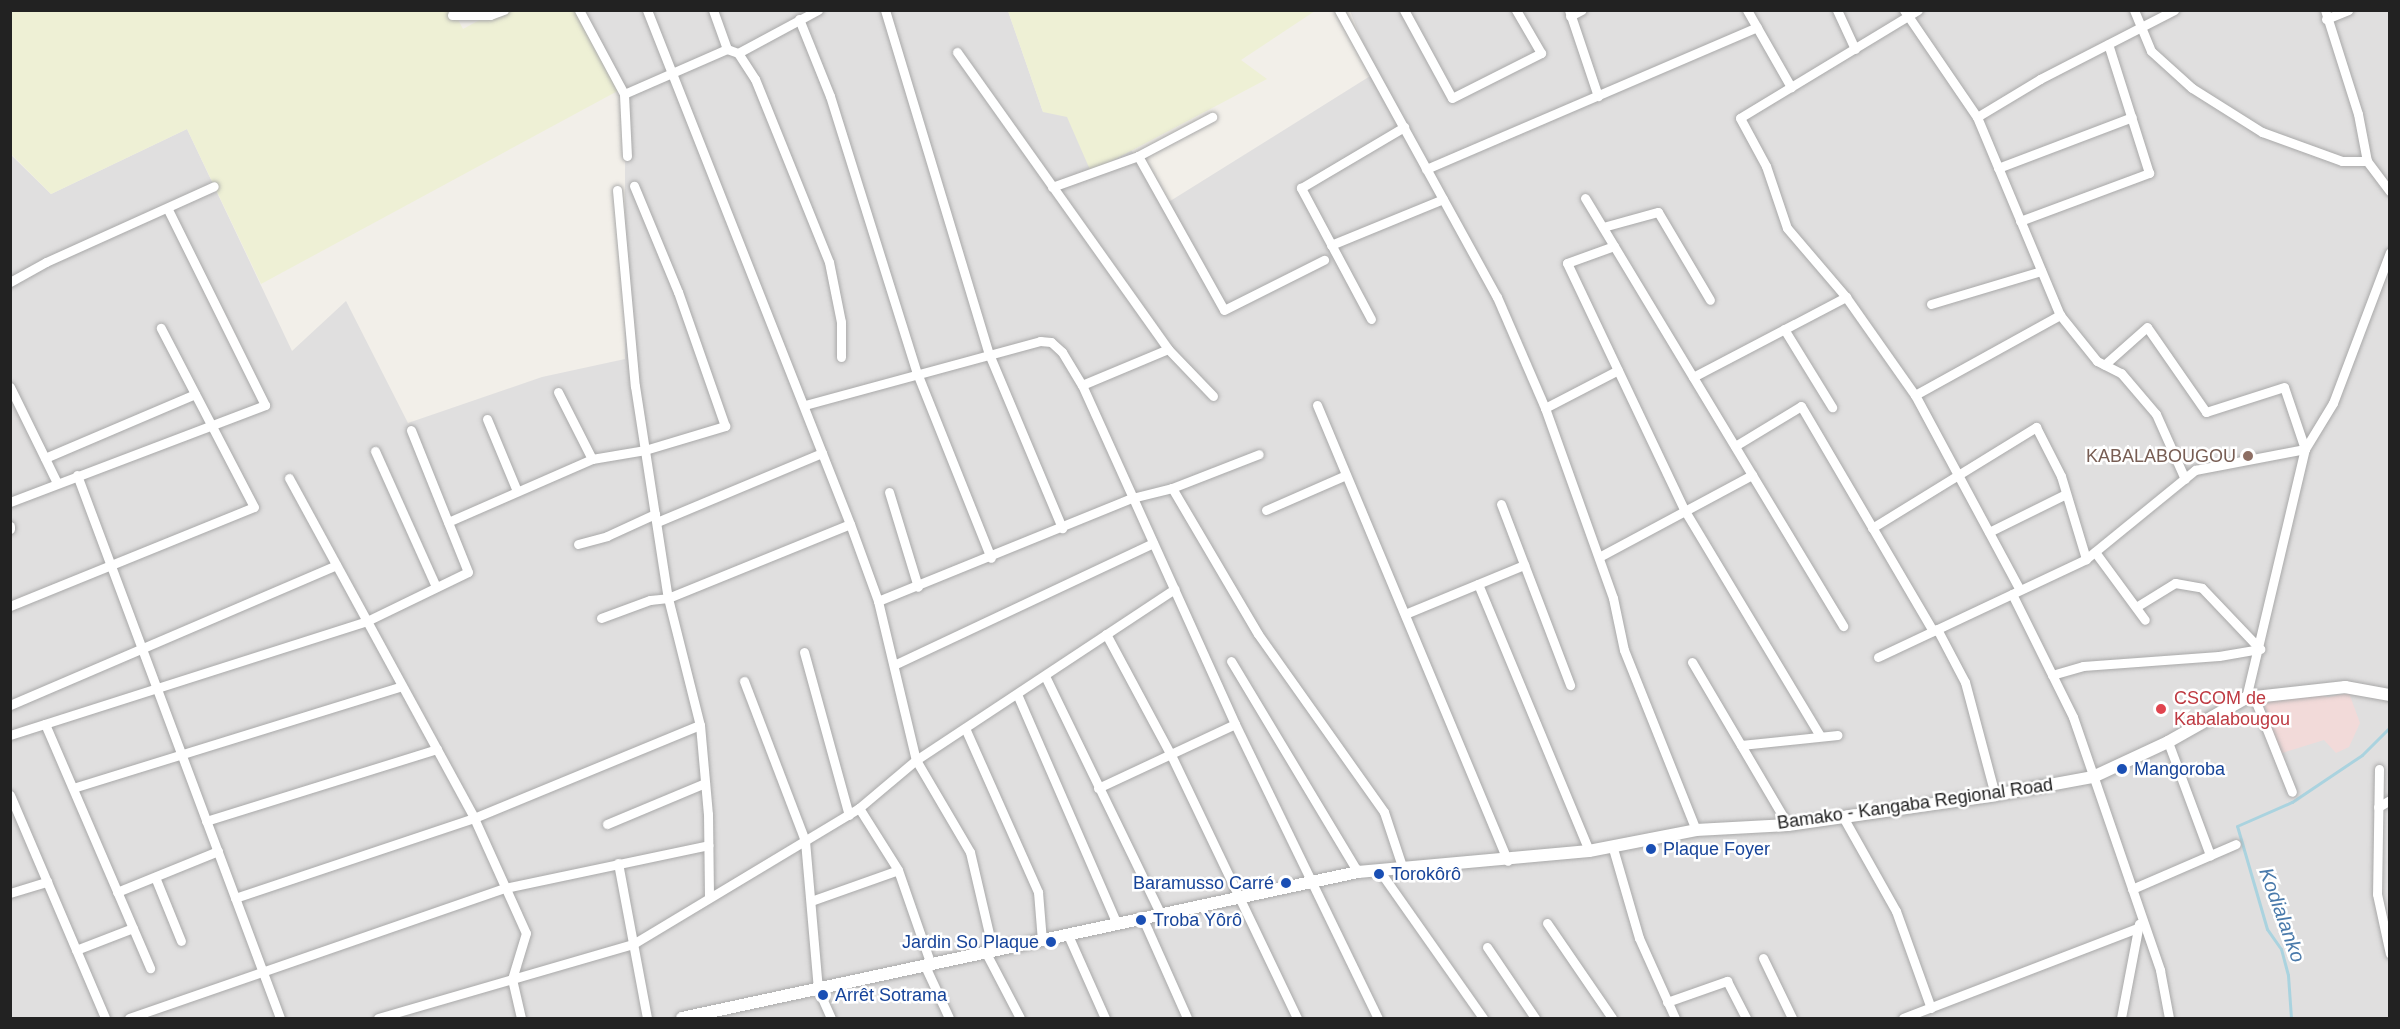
<!DOCTYPE html>
<html>
<head>
<meta charset="utf-8">
<style>
	body { margin:0 }
	#map { position:relative; width:2400px; height:1029px; overflow:hidden; background:#f2efe9; font-family:Helvetica,sans-serif }
	div>[style] { position:absolute }
	[style*='--x'] { left:calc(var(--x)*1px); top:calc(var(--y)*1px); width:calc(var(--w)*1px); rotate:calc(var(--a)*1deg) }
	.residential>* { inset:0; background:#e0dfdf }
	.commercial>* { inset:0; background:#f2dad9 }
	.farmland>* { inset:0; background:#eef0d5 }
	.stream>* { height:3px; margin:-1.5px; padding:0 1.5px; transform-origin:1.5px; border-radius:1.5px; background:#aad3df }
	.roads { filter:drop-shadow(0 0 2px #a9a9a9) drop-shadow(0 0 2px #a9a9a9) }
	.minor>* { height:9px; margin:-4.5px; padding:0 4.5px; transform-origin:4.5px; border-radius:4.5px; background:#fff }
	.tertiary>* { height:12px; margin:-6px; padding:0 6px; transform-origin:6px; border-radius:6px; background:#fff }
	.dots>* { width:16px; height:16px; translate:-50% -50%; box-sizing:border-box; border:3px solid #fff; border-radius:50% }
	span { translate:-50% -50%; white-space:nowrap; text-align:center; line-height:1.15; -webkit-text-stroke:5px #fff; paint-order:stroke }
	.education-label { font-size:18px; color:#785e54 }
	.right { translate:-100% -50%; text-align:right }
	.health-label { font-size:18px; color:#be3a42 }
	.left { translate:0 -50%; text-align:left }
	.transit-label { font-size:18px; color:#164399 }
	.street-label { font-size:18px; color:#222 }
	.water-label { font-size:20px; color:#4a7aab; font-style:italic }
	.frame { position:absolute; inset:0; border:12px solid #222; pointer-events:none }
</style>
</head>
<body>
<div id="map">
	<div class="residential">
		<div style="clip-path:polygon(580px 11px,1008px 11px,1043px 112px,1104px 110px,1167px 203px,1375px 73px,1350px 11px,2389px 11px,2389px 1018px,11px 1018px,10px 154px,51px 194px,187px 129px,292px 351px,346px 301px,408px 423px,542px 377px,625px 359px,625px 87px)"></div>
	</div>
	<div class="commercial">
		<div style="clip-path:polygon(2311px 693px,2328px 697px,2349px 693px,2360px 723px,2349px 747px,2336px 753px,2324px 740px,2279px 754px,2263px 701px)"></div>
	</div>
	<div class="farmland">
		<div style="clip-path:polygon(453px 10px,463px 29px,496px 11px,580px 11px,625px 87px,261px 284px,187px 129px,51px 194px,11px 154px,10px 11px)"></div>
		<div style="clip-path:polygon(1008px 11px,1315px 11px,1241px 60px,1267px 79px,1091px 172px,1067px 117px,1043px 112px)"></div>
	</div>
	<div class="stream">
		<div style="--x:2291;--y:1018;--w:43;--a:-94"></div>
		<div style="--x:2288;--y:975;--w:27;--a:-105"></div>
		<div style="--x:2281;--y:949;--w:24;--a:-125"></div>
		<div style="--x:2267;--y:929;--w:107;--a:-106.2"></div>
		<div style="--x:2237;--y:826;--w:60;--a:-23.6"></div>
		<div style="--x:2292;--y:802;--w:84;--a:-33.9"></div>
		<div style="--x:2362;--y:755;--w:40;--a:-45"></div>
	</div>
	<div class="roads">
		<div class="minor">
			<div style="--x:579;--y:10;--w:95;--a:61.8"></div>
			<div style="--x:647;--y:10;--w:553;--a:68.45"></div>
			<div style="--x:850;--y:524;--w:82;--a:70"></div>
			<div style="--x:878;--y:601;--w:163;--a:76.6"></div>
			<div style="--x:916;--y:760;--w:107;--a:59.6"></div>
			<div style="--x:970;--y:852;--w:102;--a:76.9"></div>
			<div style="--x:885;--y:10;--w:359;--a:73.2"></div>
			<div style="--x:989;--y:354;--w:189;--a:67.2"></div>
			<div style="--x:1339;--y:10;--w:328;--a:61.2"></div>
			<div style="--x:1497;--y:297;--w:121;--a:66.6"></div>
			<div style="--x:1545;--y:408;--w:202;--a:70.3"></div>
			<div style="--x:1613;--y:598;--w:53;--a:78.1"></div>
			<div style="--x:1624;--y:650;--w:194;--a:68.2"></div>
			<div style="--x:1404;--y:10;--w:100;--a:61.4"></div>
			<div style="--x:1452;--y:98;--w:100;--a:-26.8"></div>
			<div style="--x:1541;--y:53;--w:50;--a:-120.2"></div>
			<div style="--x:1569;--y:10;--w:91;--a:71.4"></div>
			<div style="--x:1747;--y:10;--w:89;--a:60.3"></div>
			<div style="--x:1837;--y:10;--w:43;--a:65.2"></div>
			<div style="--x:1904;--y:10;--w:130;--a:55.7"></div>
			<div style="--x:1977;--y:117;--w:215;--a:67.3"></div>
			<div style="--x:2060;--y:315;--w:59;--a:51.2"></div>
			<div style="--x:2097;--y:361;--w:27;--a:27"></div>
			<div style="--x:2121;--y:373;--w:54;--a:49.5"></div>
			<div style="--x:2156;--y:414;--w:71;--a:66"></div>
			<div style="--x:1918;--y:10;--w:208;--a:148.8"></div>
			<div style="--x:1740;--y:118;--w:55;--a:61.6"></div>
			<div style="--x:1766;--y:166;--w:65;--a:71.3"></div>
			<div style="--x:1787;--y:228;--w:91;--a:49.5"></div>
			<div style="--x:1846;--y:297;--w:120;--a:54.9"></div>
			<div style="--x:1915;--y:395;--w:221;--a:61.7"></div>
			<div style="--x:2134;--y:10;--w:44;--a:67.5"></div>
			<div style="--x:2151;--y:51;--w:55;--a:42.1"></div>
			<div style="--x:2192;--y:88;--w:83;--a:32.2"></div>
			<div style="--x:2262;--y:132;--w:85;--a:19.9"></div>
			<div style="--x:2342;--y:161;--w:25;--a:0"></div>
			<div style="--x:2325;--y:10;--w:109;--a:72.4"></div>
			<div style="--x:2358;--y:114;--w:48;--a:79.2"></div>
			<div style="--x:2367;--y:161;--w:38;--a:53"></div>
			<div style="--x:452;--y:15;--w:38;--a:0"></div>
			<div style="--x:490;--y:15;--w:15;--a:-20"></div>
			<div style="--x:1570;--y:16;--w:13;--a:-27"></div>
			<div style="--x:799;--y:19;--w:83;--a:68.1"></div>
			<div style="--x:830;--y:96;--w:290;--a:72.6"></div>
			<div style="--x:917;--y:373;--w:199;--a:68.2"></div>
			<div style="--x:2326;--y:19;--w:24;--a:-22"></div>
			<div style="--x:727;--y:49;--w:12;--a:20"></div>
			<div style="--x:738;--y:53;--w:31;--a:57"></div>
			<div style="--x:755;--y:79;--w:197;--a:68"></div>
			<div style="--x:829;--y:262;--w:61;--a:78.7"></div>
			<div style="--x:841;--y:322;--w:35;--a:90"></div>
			<div style="--x:957;--y:52;--w:364;--a:54.6"></div>
			<div style="--x:1168;--y:349;--w:65;--a:46.2"></div>
			<div style="--x:738;--y:53;--w:91;--a:-28.3"></div>
			<div style="--x:1977;--y:117;--w:74;--a:-31.1"></div>
			<div style="--x:2040;--y:79;--w:151;--a:-27.2"></div>
			<div style="--x:627;--y:156;--w:62;--a:-92.8"></div>
			<div style="--x:624;--y:94;--w:112;--a:-23.6"></div>
			<div style="--x:727;--y:49;--w:41;--a:-109.7"></div>
			<div style="--x:1138;--y:156;--w:176;--a:60.8"></div>
			<div style="--x:1224;--y:310;--w:112;--a:-26.6"></div>
			<div style="--x:1998;--y:168;--w:143;--a:-20.8"></div>
			<div style="--x:1426;--y:169;--w:360;--a:-23.2"></div>
			<div style="--x:1052;--y:187;--w:91;--a:-19.8"></div>
			<div style="--x:1138;--y:156;--w:84;--a:-27.8"></div>
			<div style="--x:617;--y:190;--w:197;--a:84.8"></div>
			<div style="--x:635;--y:386;--w:215;--a:81.2"></div>
			<div style="--x:668;--y:598;--w:131;--a:75.9"></div>
			<div style="--x:700;--y:725;--w:89;--a:84.9"></div>
			<div style="--x:708;--y:814;--w:83;--a:89.3"></div>
			<div style="--x:1585;--y:198;--w:500;--a:58.9"></div>
			<div style="--x:2020;--y:221;--w:138;--a:-20.4"></div>
			<div style="--x:2149;--y:173;--w:135;--a:-107.6"></div>
			<div style="--x:1603;--y:227;--w:57;--a:-15.3"></div>
			<div style="--x:1658;--y:212;--w:102;--a:59.4"></div>
			<div style="--x:1331;--y:245;--w:121;--a:-22.3"></div>
			<div style="--x:1614;--y:246;--w:50;--a:160.1"></div>
			<div style="--x:1567;--y:263;--w:275;--a:64.6"></div>
			<div style="--x:1685;--y:511;--w:262;--a:59"></div>
			<div style="--x:10;--y:282;--w:41;--a:-29.1"></div>
			<div style="--x:46;--y:262;--w:184;--a:-24.3"></div>
			<div style="--x:1931;--y:304;--w:115;--a:-16.7"></div>
			<div style="--x:1371;--y:319;--w:149;--a:-118.1"></div>
			<div style="--x:1301;--y:188;--w:120;--a:-30.6"></div>
			<div style="--x:1784;--y:329;--w:92;--a:58.4"></div>
			<div style="--x:1693;--y:377;--w:173;--a:-27.6"></div>
			<div style="--x:1082;--y:385;--w:93;--a:-22.7"></div>
			<div style="--x:10;--y:387;--w:107;--a:63.9"></div>
			<div style="--x:558;--y:392;--w:75;--a:63.1"></div>
			<div style="--x:1915;--y:395;--w:166;--a:-28.9"></div>
			<div style="--x:805;--y:405;--w:244;--a:-15.2"></div>
			<div style="--x:1040;--y:341;--w:11;--a:5"></div>
			<div style="--x:1051;--y:342;--w:15;--a:42"></div>
			<div style="--x:1062;--y:352;--w:39;--a:59"></div>
			<div style="--x:1082;--y:385;--w:372;--a:65.7"></div>
			<div style="--x:1235;--y:724;--w:327;--a:64.1"></div>
			<div style="--x:1317;--y:405;--w:494;--a:67.3"></div>
			<div style="--x:1545;--y:408;--w:82;--a:-27.5"></div>
			<div style="--x:487;--y:419;--w:78;--a:67.4"></div>
			<div style="--x:1735;--y:446;--w:77;--a:-31.2"></div>
			<div style="--x:1801;--y:406;--w:261;--a:59.6"></div>
			<div style="--x:375;--y:451;--w:149;--a:65.8"></div>
			<div style="--x:45;--y:458;--w:163;--a:-23.1"></div>
			<div style="--x:77;--y:475;--w:580;--a:69.5"></div>
			<div style="--x:289;--y:478;--w:387;--a:61.4"></div>
			<div style="--x:474;--y:818;--w:126;--a:65.7"></div>
			<div style="--x:526;--y:933;--w:48;--a:106.9"></div>
			<div style="--x:512;--y:979;--w:40;--a:77"></div>
			<div style="--x:1172;--y:488;--w:169;--a:59.5"></div>
			<div style="--x:1258;--y:634;--w:218;--a:54.7"></div>
			<div style="--x:1384;--y:812;--w:57;--a:71.6"></div>
			<div style="--x:889;--y:492;--w:99;--a:73"></div>
			<div style="--x:10;--y:502;--w:273;--a:-20.8"></div>
			<div style="--x:265;--y:405;--w:218;--a:-116.4"></div>
			<div style="--x:1501;--y:504;--w:194;--a:69.1"></div>
			<div style="--x:1266;--y:510;--w:87;--a:-23.6"></div>
			<div style="--x:448;--y:522;--w:157;--a:-23.6"></div>
			<div style="--x:592;--y:459;--w:54;--a:-9.6"></div>
			<div style="--x:645;--y:450;--w:84;--a:-16.7"></div>
			<div style="--x:725;--y:426;--w:142;--a:-109.3"></div>
			<div style="--x:678;--y:292;--w:115;--a:-112.5"></div>
			<div style="--x:657;--y:522;--w:179;--a:-22.7"></div>
			<div style="--x:10;--y:526;--w:3;--a:90"></div>
			<div style="--x:1872;--y:528;--w:193;--a:-31.6"></div>
			<div style="--x:2036;--y:427;--w:55;--a:63"></div>
			<div style="--x:2061;--y:476;--w:87;--a:73.2"></div>
			<div style="--x:1989;--y:532;--w:86;--a:-26.3"></div>
			<div style="--x:578;--y:544;--w:30;--a:-15"></div>
			<div style="--x:607;--y:536;--w:53;--a:-24.6"></div>
			<div style="--x:2095;--y:552;--w:84;--a:53.7"></div>
			<div style="--x:1599;--y:557;--w:174;--a:-28.2"></div>
			<div style="--x:1478;--y:584;--w:289;--a:67.4"></div>
			<div style="--x:2012;--y:594;--w:137;--a:63.6"></div>
			<div style="--x:2073;--y:717;--w:268;--a:71"></div>
			<div style="--x:2160;--y:970;--w:49;--a:79.4"></div>
			<div style="--x:878;--y:601;--w:274;--a:-22.1"></div>
			<div style="--x:1132;--y:498;--w:41;--a:-14"></div>
			<div style="--x:1172;--y:488;--w:93;--a:-21.3"></div>
			<div style="--x:10;--y:606;--w:263;--a:-22.1"></div>
			<div style="--x:254;--y:507;--w:202;--a:-117.5"></div>
			<div style="--x:2136;--y:607;--w:46;--a:-31.6"></div>
			<div style="--x:2175;--y:583;--w:27;--a:10"></div>
			<div style="--x:2202;--y:588;--w:84;--a:46.4"></div>
			<div style="--x:1405;--y:614;--w:129;--a:-22.4"></div>
			<div style="--x:601;--y:618;--w:52;--a:-20.2"></div>
			<div style="--x:650;--y:600;--w:18;--a:-6"></div>
			<div style="--x:668;--y:598;--w:196;--a:-22.1"></div>
			<div style="--x:1937;--y:629;--w:60;--a:62.2"></div>
			<div style="--x:1965;--y:682;--w:117;--a:75.1"></div>
			<div style="--x:1106;--y:634;--w:137;--a:61.8"></div>
			<div style="--x:1171;--y:755;--w:292;--a:64.4"></div>
			<div style="--x:804;--y:652;--w:169;--a:74.6"></div>
			<div style="--x:1878;--y:657;--w:230;--a:-25.2"></div>
			<div style="--x:2086;--y:559;--w:141;--a:-39.2"></div>
			<div style="--x:2195;--y:470;--w:112;--a:-10.8"></div>
			<div style="--x:2305;--y:449;--w:65;--a:-108.7"></div>
			<div style="--x:2284;--y:387;--w:82;--a:162.2"></div>
			<div style="--x:2206;--y:412;--w:103;--a:-124.8"></div>
			<div style="--x:2147;--y:327;--w:57;--a:138.5"></div>
			<div style="--x:1231;--y:661;--w:246;--a:59"></div>
			<div style="--x:1692;--y:662;--w:189;--a:59.5"></div>
			<div style="--x:896;--y:664;--w:284;--a:-25.2"></div>
			<div style="--x:2052;--y:675;--w:32;--a:-16"></div>
			<div style="--x:2083;--y:666;--w:136;--a:-4.2"></div>
			<div style="--x:2219;--y:656;--w:42;--a:-9.7"></div>
			<div style="--x:1045;--y:676;--w:266;--a:64.1"></div>
			<div style="--x:744;--y:681;--w:171;--a:69.1"></div>
			<div style="--x:805;--y:841;--w:149;--a:85"></div>
			<div style="--x:818;--y:989;--w:32;--a:66"></div>
			<div style="--x:1017;--y:694;--w:251;--a:66.5"></div>
			<div style="--x:2254;--y:697;--w:102;--a:68.2"></div>
			<div style="--x:2246;--y:698;--w:256;--a:-76.7"></div>
			<div style="--x:2305;--y:449;--w:54;--a:-58.7"></div>
			<div style="--x:2333;--y:403;--w:161;--a:-69.3"></div>
			<div style="--x:10;--y:705;--w:355;--a:-23.2"></div>
			<div style="--x:45;--y:724;--w:266;--a:66.7"></div>
			<div style="--x:965;--y:728;--w:180;--a:66"></div>
			<div style="--x:1038;--y:892;--w:49;--a:85.3"></div>
			<div style="--x:10;--y:735;--w:375;--a:-17.7"></div>
			<div style="--x:367;--y:621;--w:112;--a:-25.9"></div>
			<div style="--x:468;--y:572;--w:153;--a:-111.9"></div>
			<div style="--x:2168;--y:742;--w:121;--a:69.6"></div>
			<div style="--x:1741;--y:745;--w:97;--a:-5.9"></div>
			<div style="--x:2379;--y:769;--w:125;--a:90.9"></div>
			<div style="--x:2377;--y:894;--w:61;--a:77.8"></div>
			<div style="--x:73;--y:788;--w:344;--a:-17.2"></div>
			<div style="--x:1098;--y:788;--w:151;--a:-25"></div>
			<div style="--x:10;--y:795;--w:242;--a:66.9"></div>
			<div style="--x:2378;--y:807;--w:14;--a:-30"></div>
			<div style="--x:859;--y:808;--w:73;--a:57.8"></div>
			<div style="--x:898;--y:870;--w:101;--a:70.8"></div>
			<div style="--x:1843;--y:817;--w:108;--a:60.6"></div>
			<div style="--x:1896;--y:911;--w:103;--a:70.2"></div>
			<div style="--x:206;--y:821;--w:242;--a:-17.3"></div>
			<div style="--x:607;--y:824;--w:106;--a:-22.7"></div>
			<div style="--x:1612;--y:845;--w:97;--a:73.8"></div>
			<div style="--x:1639;--y:938;--w:88;--a:65.8"></div>
			<div style="--x:618;--y:863;--w:158;--a:79.4"></div>
			<div style="--x:1379;--y:870;--w:181;--a:54.9"></div>
			<div style="--x:155;--y:877;--w:69;--a:67.9"></div>
			<div style="--x:2132;--y:889;--w:113;--a:-23.4"></div>
			<div style="--x:117;--y:892;--w:109;--a:-22.1"></div>
			<div style="--x:10;--y:893;--w:39;--a:-17"></div>
			<div style="--x:235;--y:898;--w:252;--a:-18.5"></div>
			<div style="--x:474;--y:818;--w:244;--a:-22.4"></div>
			<div style="--x:811;--y:901;--w:92;--a:-19.6"></div>
			<div style="--x:1143;--y:919;--w:108;--a:66"></div>
			<div style="--x:1547;--y:923;--w:115;--a:55.6"></div>
			<div style="--x:1068;--y:935;--w:91;--a:66"></div>
			<div style="--x:1487;--y:947;--w:86;--a:55.9"></div>
			<div style="--x:76;--y:950;--w:61;--a:-21.1"></div>
			<div style="--x:986;--y:953;--w:73;--a:62.4"></div>
			<div style="--x:1763;--y:958;--w:67;--a:64.2"></div>
			<div style="--x:925;--y:966;--w:57;--a:65.2"></div>
			<div style="--x:1667;--y:1002;--w:64;--a:-19.3"></div>
			<div style="--x:1727;--y:981;--w:42;--a:62.8"></div>
			<div style="--x:129;--y:1018;--w:398;--a:-19.1"></div>
			<div style="--x:505;--y:888;--w:208;--a:-11.9"></div>
			<div style="--x:378;--y:1018;--w:266;--a:-16.2"></div>
			<div style="--x:633;--y:944;--w:264;--a:-31"></div>
			<div style="--x:859;--y:808;--w:75;--a:-40.1"></div>
			<div style="--x:916;--y:760;--w:310;--a:-33.5"></div>
			<div style="--x:1903;--y:1018;--w:251;--a:-21"></div>
			<div style="--x:2121;--y:1018;--w:96;--a:-79.2"></div>
		</div>
		<div class="tertiary">
			<div style="--x:682;--y:1018;--w:692;--a:-12.19"></div>
			<div style="--x:1358;--y:872;--w:232;--a:-5.2"></div>
			<div style="--x:1589;--y:851;--w:109;--a:-11.1"></div>
			<div style="--x:1696;--y:830;--w:92;--a:-3.1"></div>
			<div style="--x:1788;--y:825;--w:209;--a:-8.2"></div>
			<div style="--x:1995;--y:795;--w:100;--a:-10.4"></div>
			<div style="--x:2093;--y:777;--w:83;--a:-25"></div>
			<div style="--x:2168;--y:742;--w:90;--a:-29.4"></div>
			<div style="--x:2246;--y:698;--w:100;--a:-6.3"></div>
			<div style="--x:2345;--y:687;--w:46;--a:10.1"></div>
		</div>
	</div>
	<div class="dots">
		<div style="left:2248px;top:456px;background:#8d6e63"></div>
		<div style="left:2161px;top:709px;background:#e0444e"></div>
		<div style="left:2122px;top:769px;background:#1a4fb4"></div>
		<div style="left:1651px;top:849px;background:#1a4fb4"></div>
		<div style="left:1379px;top:874px;background:#1a4fb4"></div>
		<div style="left:1286px;top:883px;background:#1a4fb4"></div>
		<div style="left:1141px;top:920px;background:#1a4fb4"></div>
		<div style="left:1051px;top:942px;background:#1a4fb4"></div>
		<div style="left:823px;top:995px;background:#1a4fb4"></div>
	</div>
	<div class="education-label">
		<span class="right" style="left:2236px;top:456px">KABALABOUGOU</span>
	</div>
	<div class="health-label">
		<span class="left" style="left:2174px;top:709px">CSCOM de<br>Kabalabougou</span>
	</div>
	<div class="transit-label">
		<span class="left" style="left:2134px;top:769px">Mangoroba</span>
		<span class="left" style="left:1663px;top:849px">Plaque Foyer</span>
		<span class="left" style="left:1391px;top:874px">Torokôrô</span>
		<span class="right" style="left:1274px;top:883px">Baramusso Carré</span>
		<span class="left" style="left:1153px;top:920px">Troba Yôrô</span>
		<span class="right" style="left:1039px;top:942px">Jardin So Plaque</span>
		<span class="left" style="left:835px;top:995px">Arrêt Sotrama</span>
	</div>
	<div class="street-label">
		<span style="left:1915px;top:804px;rotate:-8deg">Bamako - Kangaba Regional Road</span>
	</div>
	<div class="water-label">
		<span style="left:2282px;top:915px;rotate:70deg">Kodialanko</span>
	</div>
	<div class="frame"></div>
</div>
</body>
</html>
